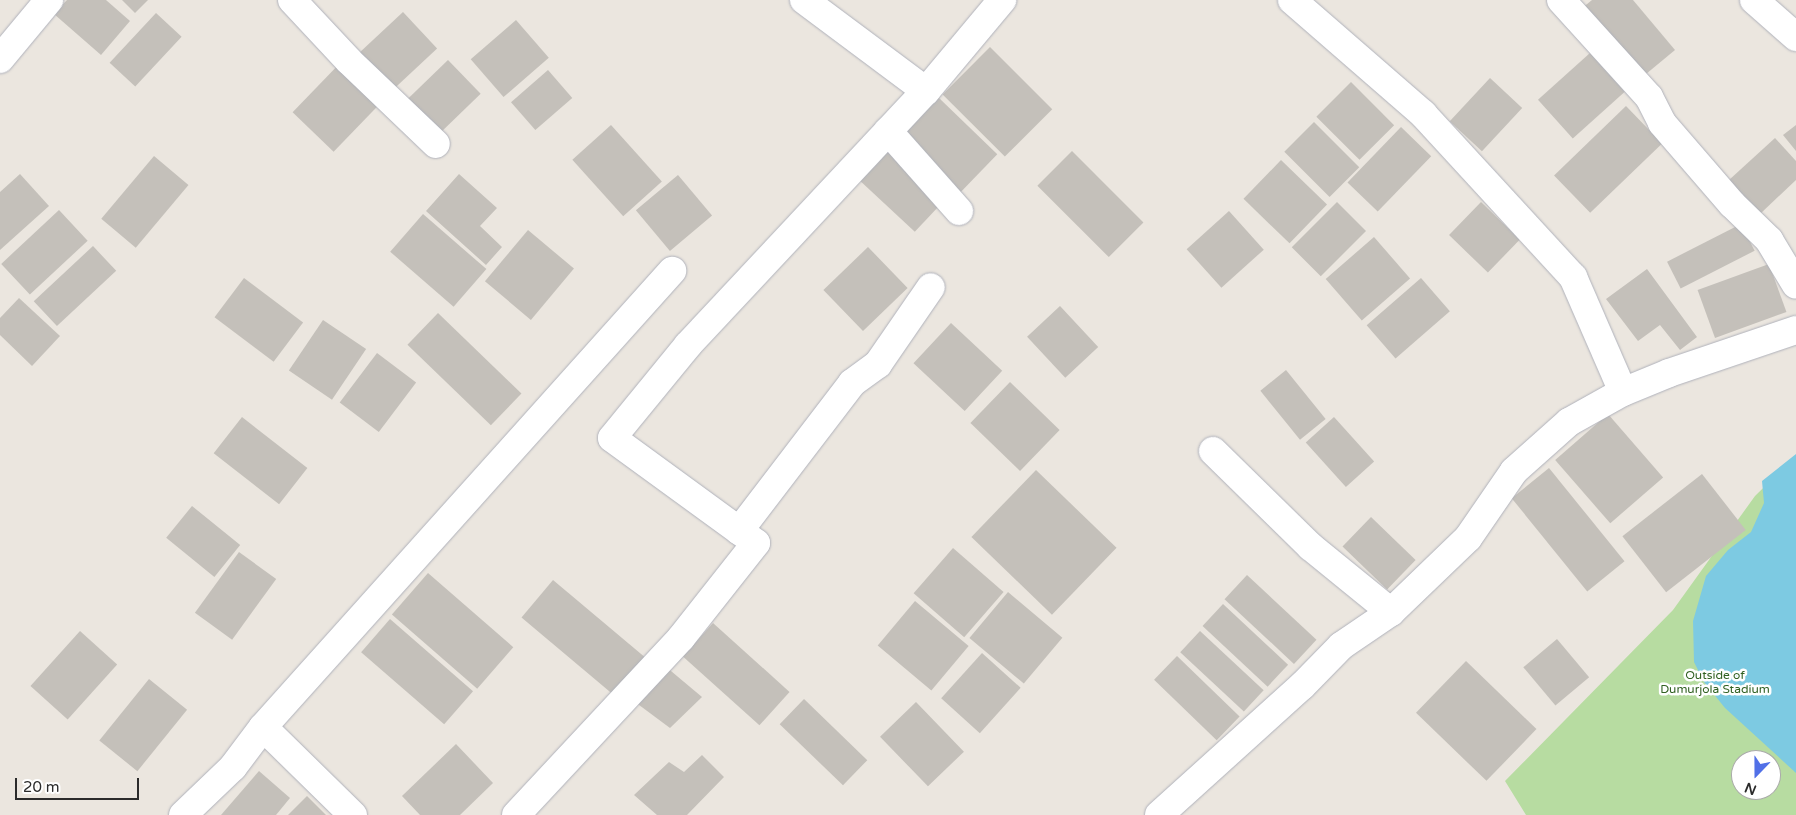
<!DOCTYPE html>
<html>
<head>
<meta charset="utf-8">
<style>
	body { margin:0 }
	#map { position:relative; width:1796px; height:815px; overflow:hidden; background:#ebe6df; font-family:"Varela Round",sans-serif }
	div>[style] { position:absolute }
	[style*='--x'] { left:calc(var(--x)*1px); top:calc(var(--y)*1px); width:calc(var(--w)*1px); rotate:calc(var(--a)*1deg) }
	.green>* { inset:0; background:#b7dca1 }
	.water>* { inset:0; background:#7dcae2 }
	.building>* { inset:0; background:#c4c0ba; transform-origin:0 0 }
	.roads { filter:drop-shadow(0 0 1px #afb1ba) drop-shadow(0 0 1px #afb1ba) }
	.minor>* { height:28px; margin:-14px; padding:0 14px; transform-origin:14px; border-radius:14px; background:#fff }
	span { translate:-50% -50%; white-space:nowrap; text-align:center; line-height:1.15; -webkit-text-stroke:5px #fff; paint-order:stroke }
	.park-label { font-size:12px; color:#316122 }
	.north { position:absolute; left:1731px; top:750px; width:50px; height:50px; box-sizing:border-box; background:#fff; border:1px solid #aaa; border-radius:50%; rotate:202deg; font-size:14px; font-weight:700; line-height:20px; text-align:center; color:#2b2b2b }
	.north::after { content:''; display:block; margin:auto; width:18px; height:22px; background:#5170e7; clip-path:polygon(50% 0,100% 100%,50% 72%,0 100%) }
	.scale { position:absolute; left:15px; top:778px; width:124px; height:22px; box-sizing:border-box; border:2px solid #2b2b2b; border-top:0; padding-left:6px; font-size:15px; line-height:18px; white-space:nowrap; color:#2b2b2b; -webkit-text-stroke:4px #fff; paint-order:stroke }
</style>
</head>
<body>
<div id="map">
	<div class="green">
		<div style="clip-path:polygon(evenodd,1796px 456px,1796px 815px,1526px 815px,1505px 781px,1673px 610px,1755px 496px,1796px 456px,1741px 760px,1771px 760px,1771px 790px,1741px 790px,1741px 760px)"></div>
	</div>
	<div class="water">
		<div style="clip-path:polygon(1796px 454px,1796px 773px,1725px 708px,1704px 682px,1694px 662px,1693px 621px,1706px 576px,1728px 550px,1751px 532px,1764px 503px,1762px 481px)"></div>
	</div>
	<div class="building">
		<div style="clip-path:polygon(67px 0,106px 0,130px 21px,101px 55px,54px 14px)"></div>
		<div style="clip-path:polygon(122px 0,148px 0,135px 13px)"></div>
		<div style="clip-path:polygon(1592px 0,1633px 0,1675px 50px,1640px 79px,1581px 9px)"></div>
		<div style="left:403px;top:12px;width:50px;height:63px;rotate:47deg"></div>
		<div style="left:156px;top:13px;width:35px;height:68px;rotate:43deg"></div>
		<div style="left:516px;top:20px;width:50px;height:60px;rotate:49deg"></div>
		<div style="left:990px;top:47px;width:88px;height:67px;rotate:45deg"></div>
		<div style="left:1590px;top:53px;width:52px;height:70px;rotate:48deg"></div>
		<div style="left:344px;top:59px;width:57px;height:74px;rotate:44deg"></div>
		<div style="left:448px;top:60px;width:47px;height:60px;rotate:46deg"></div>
		<div style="left:548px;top:70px;width:37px;height:49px;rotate:49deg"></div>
		<div style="left:1490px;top:78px;width:44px;height:59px;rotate:43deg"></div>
		<div style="left:1351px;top:82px;width:61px;height:49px;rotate:45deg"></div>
		<div style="left:939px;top:98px;width:81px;height:56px;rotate:44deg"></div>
		<div style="left:1626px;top:106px;width:52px;height:100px;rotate:46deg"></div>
		<div style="left:1314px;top:122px;width:64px;height:42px;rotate:45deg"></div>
		<div style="left:611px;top:125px;width:76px;height:52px;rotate:48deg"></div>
		<div style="clip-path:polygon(1796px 125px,1796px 151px,1783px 135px)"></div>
		<div style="left:1401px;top:127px;width:42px;height:77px;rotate:44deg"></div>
		<div style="clip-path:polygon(1775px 138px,1796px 161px,1796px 180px,1760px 214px,1729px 180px)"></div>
		<div style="left:885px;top:148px;width:79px;height:41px;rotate:43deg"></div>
		<div style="left:1072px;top:151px;width:101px;height:49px;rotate:45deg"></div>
		<div style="left:154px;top:156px;width:45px;height:82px;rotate:40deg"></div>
		<div style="left:1281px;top:160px;width:64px;height:54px;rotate:44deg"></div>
		<div style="clip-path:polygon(20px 174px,49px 206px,0 250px,0 192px)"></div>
		<div style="clip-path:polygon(459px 174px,497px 208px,480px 226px,502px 247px,486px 265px,426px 211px)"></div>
		<div style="left:678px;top:175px;width:53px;height:55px;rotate:50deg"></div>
		<div style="left:1337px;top:202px;width:41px;height:64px;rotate:45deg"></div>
		<div style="left:1481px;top:202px;width:54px;height:46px;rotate:44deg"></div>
		<div style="left:59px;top:210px;width:42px;height:79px;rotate:47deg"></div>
		<div style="left:1229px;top:211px;width:52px;height:57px;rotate:48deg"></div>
		<div style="left:423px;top:214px;width:84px;height:50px;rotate:41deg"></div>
		<div style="left:1741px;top:224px;width:30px;height:83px;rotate:63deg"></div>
		<div style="left:528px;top:230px;width:60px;height:67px;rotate:40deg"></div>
		<div style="left:1374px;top:237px;width:55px;height:64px;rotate:49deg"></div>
		<div style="left:93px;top:246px;width:34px;height:81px;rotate:47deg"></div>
		<div style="left:868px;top:247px;width:57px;height:62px;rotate:46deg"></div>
		<div style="left:1769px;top:264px;width:51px;height:76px;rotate:70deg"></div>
		<div style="clip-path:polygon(1647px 269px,1697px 337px,1680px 350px,1660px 325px,1638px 341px,1606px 299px)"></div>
		<div style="left:244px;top:278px;width:74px;height:49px;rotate:37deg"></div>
		<div style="left:1421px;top:278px;width:44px;height:72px;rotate:49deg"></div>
		<div style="clip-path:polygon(19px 298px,60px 336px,32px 366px,0 335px,0 318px)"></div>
		<div style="left:1060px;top:306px;width:56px;height:45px;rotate:47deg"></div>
		<div style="left:438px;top:313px;width:116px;height:44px;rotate:44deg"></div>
		<div style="left:323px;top:320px;width:52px;height:61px;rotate:34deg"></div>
		<div style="left:951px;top:323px;width:70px;height:55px;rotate:43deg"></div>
		<div style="left:377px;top:353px;width:49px;height:62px;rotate:37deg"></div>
		<div style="left:1286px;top:370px;width:63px;height:33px;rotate:51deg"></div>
		<div style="left:1010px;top:382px;width:69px;height:57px;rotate:44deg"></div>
		<div style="left:1608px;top:414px;width:84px;height:70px;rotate:49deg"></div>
		<div style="left:242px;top:417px;width:83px;height:46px;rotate:38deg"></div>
		<div style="left:1334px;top:417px;width:60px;height:38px;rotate:48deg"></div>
		<div style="left:1549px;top:468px;width:120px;height:48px;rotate:51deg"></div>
		<div style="left:1036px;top:470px;width:112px;height:93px;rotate:44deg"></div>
		<div style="left:1702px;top:474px;width:71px;height:101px;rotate:52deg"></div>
		<div style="left:192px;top:506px;width:62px;height:41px;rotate:39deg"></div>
		<div style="left:1371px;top:517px;width:62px;height:41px;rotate:44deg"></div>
		<div style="left:953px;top:548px;width:67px;height:60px;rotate:41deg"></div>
		<div style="left:239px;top:552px;width:46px;height:75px;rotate:36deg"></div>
		<div style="left:428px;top:573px;width:113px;height:55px;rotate:41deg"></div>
		<div style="left:1247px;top:575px;width:95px;height:33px;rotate:43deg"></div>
		<div style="left:553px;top:580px;width:127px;height:49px;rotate:40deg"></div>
		<div style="left:1008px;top:592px;width:71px;height:60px;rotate:40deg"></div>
		<div style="left:915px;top:601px;width:70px;height:58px;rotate:40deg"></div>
		<div style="left:1223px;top:604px;width:89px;height:30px;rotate:43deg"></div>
		<div style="left:390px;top:619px;width:110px;height:44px;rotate:41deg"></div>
		<div style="left:713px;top:623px;width:103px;height:45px;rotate:42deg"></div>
		<div style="left:80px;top:631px;width:50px;height:74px;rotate:42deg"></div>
		<div style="left:1200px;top:631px;width:87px;height:29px;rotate:43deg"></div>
		<div style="left:1557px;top:639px;width:50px;height:44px;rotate:50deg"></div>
		<div style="left:982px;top:653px;width:52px;height:61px;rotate:42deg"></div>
		<div style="left:1177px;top:656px;width:87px;height:33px;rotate:44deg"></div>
		<div style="left:1466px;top:661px;width:98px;height:72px;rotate:44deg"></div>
		<div style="clip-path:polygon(665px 666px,702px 697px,670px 728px,631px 699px)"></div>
		<div style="left:149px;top:679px;width:49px;height:79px;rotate:39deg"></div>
		<div style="left:804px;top:699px;width:88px;height:35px;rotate:44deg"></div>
		<div style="left:916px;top:702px;width:69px;height:50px;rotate:46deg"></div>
		<div style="clip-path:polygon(456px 744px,493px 783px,460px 815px,420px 815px,402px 796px)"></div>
		<div style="clip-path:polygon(702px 755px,724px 777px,687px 815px,657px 815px,634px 795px,669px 762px,684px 772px)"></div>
		<div style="clip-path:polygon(259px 771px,290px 798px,276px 815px,221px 815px)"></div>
		<div style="clip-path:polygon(307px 796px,326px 815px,288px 815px)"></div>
	</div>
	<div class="roads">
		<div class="minor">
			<div style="--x:292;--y:0;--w:83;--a:46.9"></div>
			<div style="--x:349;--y:61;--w:120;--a:43.7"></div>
			<div style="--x:804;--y:0;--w:152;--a:36.7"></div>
			<div style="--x:1292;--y:0;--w:174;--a:41"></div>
			<div style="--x:1423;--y:114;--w:222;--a:47.4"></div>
			<div style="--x:1573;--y:277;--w:125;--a:66.5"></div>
			<div style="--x:1561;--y:0;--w:131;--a:47.8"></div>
			<div style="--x:1649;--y:97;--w:29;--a:63"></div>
			<div style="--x:1662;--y:123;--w:107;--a:49.2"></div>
			<div style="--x:1732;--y:204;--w:52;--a:44.2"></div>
			<div style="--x:1769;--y:240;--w:52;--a:59"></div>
			<div style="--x:1754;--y:0;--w:56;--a:41.4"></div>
			<div style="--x:0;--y:59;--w:77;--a:-50.3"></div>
			<div style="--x:888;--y:131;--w:107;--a:48.4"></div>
			<div style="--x:1213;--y:451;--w:137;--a:44.4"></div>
			<div style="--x:1311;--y:547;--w:103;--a:39.1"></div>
			<div style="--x:739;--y:531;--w:186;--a:-52.6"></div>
			<div style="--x:852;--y:383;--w:32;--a:-36"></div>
			<div style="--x:878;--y:364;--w:93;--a:-55.5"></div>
			<div style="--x:263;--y:727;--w:126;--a:44.4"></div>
			<div style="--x:183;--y:815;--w:69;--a:-43.8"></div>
			<div style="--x:233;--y:767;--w:50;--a:-53.1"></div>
			<div style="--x:263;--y:727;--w:613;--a:-48.11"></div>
			<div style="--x:516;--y:815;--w:242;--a:-47"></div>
			<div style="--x:681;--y:638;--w:121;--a:-51.7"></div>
			<div style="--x:756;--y:543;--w:178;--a:-143.9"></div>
			<div style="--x:612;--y:438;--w:120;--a:-50.7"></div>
			<div style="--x:688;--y:345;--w:348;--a:-46.9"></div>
			<div style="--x:926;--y:91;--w:119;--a:-50.1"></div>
			<div style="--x:1159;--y:815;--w:193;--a:-42.1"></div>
			<div style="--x:1302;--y:686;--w:56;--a:-45.7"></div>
			<div style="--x:1341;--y:646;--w:60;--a:-34.2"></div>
			<div style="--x:1391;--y:612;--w:107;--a:-43.9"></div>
			<div style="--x:1468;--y:538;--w:81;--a:-55.5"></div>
			<div style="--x:1514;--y:471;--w:74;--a:-41.7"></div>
			<div style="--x:1569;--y:422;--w:62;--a:-29.1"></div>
			<div style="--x:1623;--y:392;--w:50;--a:-22.4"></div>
			<div style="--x:1669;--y:373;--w:134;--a:-18.7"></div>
		</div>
	</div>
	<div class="park-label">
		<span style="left:1715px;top:683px">Outside of<br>Dumurjola Stadium</span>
	</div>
	<div class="north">N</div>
	<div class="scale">20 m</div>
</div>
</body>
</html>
